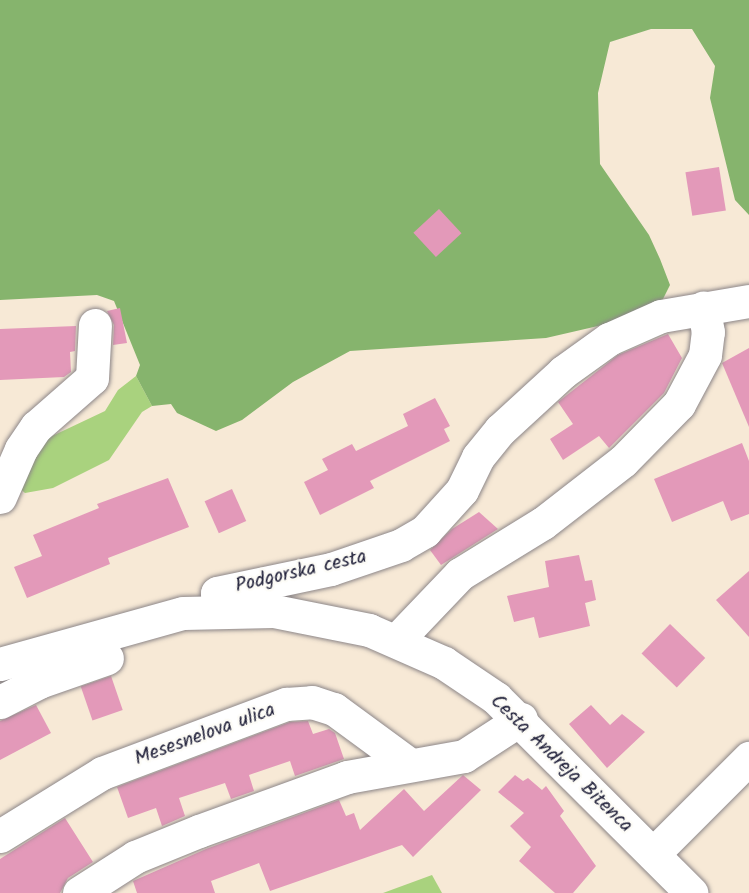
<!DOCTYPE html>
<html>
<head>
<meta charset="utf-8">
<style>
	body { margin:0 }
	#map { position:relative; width:749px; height:893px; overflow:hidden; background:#f7e9d6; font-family:Kalam,sans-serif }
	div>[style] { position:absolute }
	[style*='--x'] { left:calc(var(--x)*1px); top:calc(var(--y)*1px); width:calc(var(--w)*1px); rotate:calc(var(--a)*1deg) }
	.green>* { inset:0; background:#a9d27e }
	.forest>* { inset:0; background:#86b46d }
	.building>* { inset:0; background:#e399b9; transform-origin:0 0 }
	.roads { filter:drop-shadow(0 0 2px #8c8688) drop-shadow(0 0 2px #8c8688) }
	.minor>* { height:33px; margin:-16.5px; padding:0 16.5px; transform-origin:16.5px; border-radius:16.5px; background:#fff }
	span { translate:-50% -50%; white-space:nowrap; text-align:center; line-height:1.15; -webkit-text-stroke:5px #fdfcf7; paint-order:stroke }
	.street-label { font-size:20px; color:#22223b }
</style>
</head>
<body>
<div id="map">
	<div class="green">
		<div style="clip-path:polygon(136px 376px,152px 406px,142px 412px,109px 460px,53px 488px,25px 493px,17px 486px,31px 446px,105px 411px,118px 390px)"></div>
		<div style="clip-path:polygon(432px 875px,442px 893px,383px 893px)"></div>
	</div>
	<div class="forest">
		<div style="clip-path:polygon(0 0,749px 0,749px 215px,735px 200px,710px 98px,715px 66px,692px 29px,651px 29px,610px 42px,598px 93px,600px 164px,649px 235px,660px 259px,670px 285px,660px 305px,598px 326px,546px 338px,350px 351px,293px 382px,242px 420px,216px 431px,177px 413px,171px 404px,152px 406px,136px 376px,140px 365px,114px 301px,97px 295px,0 300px)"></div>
	</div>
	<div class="building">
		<div style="left:719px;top:167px;width:44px;height:34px;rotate:81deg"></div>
		<div style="left:439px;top:209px;width:33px;height:35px;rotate:47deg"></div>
		<div style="clip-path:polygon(120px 308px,127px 343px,113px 345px,114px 325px,107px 311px)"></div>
		<div style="clip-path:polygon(76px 326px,75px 351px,70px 352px,71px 372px,64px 377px,0 380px,0 329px)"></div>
		<div style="clip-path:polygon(668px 334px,682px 358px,664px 393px,609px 448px,599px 436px,563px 460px,550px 439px,573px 424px,558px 402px,618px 355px)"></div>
		<div style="clip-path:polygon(749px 348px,749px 427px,722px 363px)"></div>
		<div style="clip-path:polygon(435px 398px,450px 426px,444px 429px,450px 441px,370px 481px,374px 488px,320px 515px,304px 482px,328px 470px,322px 459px,352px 444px,356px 451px,408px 426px,403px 414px)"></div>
		<div style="clip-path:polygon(742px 443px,749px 461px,749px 514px,731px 521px,723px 501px,672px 522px,654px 479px)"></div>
		<div style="clip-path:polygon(168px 478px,189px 527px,108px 558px,110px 564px,27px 598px,14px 567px,42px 556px,33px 535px,99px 508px,97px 504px)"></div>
		<div style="left:232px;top:489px;width:35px;height:30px;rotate:66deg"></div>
		<div style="clip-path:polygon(479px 512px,498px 529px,441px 565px,430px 550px,452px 529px)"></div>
		<div style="clip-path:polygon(579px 555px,585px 581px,592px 580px,596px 600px,585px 603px,590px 626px,539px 638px,534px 617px,514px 622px,507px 596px,549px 587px,545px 561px)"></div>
		<div style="clip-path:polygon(749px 571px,749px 637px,716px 600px)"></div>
		<div style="left:670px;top:624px;width:49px;height:41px;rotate:44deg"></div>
		<div style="left:111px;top:676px;width:36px;height:32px;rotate:71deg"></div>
		<div style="clip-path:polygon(36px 705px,51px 733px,0 760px,0 721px)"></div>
		<div style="clip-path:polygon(591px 705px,610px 725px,622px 714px,645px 732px,607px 768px,569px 724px)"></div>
		<div style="clip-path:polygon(308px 721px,313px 734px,329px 729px,335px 733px,344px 759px,295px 776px,290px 761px,249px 775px,254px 791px,231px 799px,225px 783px,179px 798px,185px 816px,162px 826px,156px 808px,128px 818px,117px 787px,290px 722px)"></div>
		<div style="clip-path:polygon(463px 775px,481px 790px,413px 857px,402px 845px,270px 891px,259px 863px,211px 881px,215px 893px,137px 893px,133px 881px,206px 849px,339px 800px,346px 816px,354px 813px,360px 830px,404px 789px,424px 811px)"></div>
		<div style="clip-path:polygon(515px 775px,523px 781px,528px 778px,542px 790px,546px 786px,564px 811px,560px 816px,596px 866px,573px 893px,555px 893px,519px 861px,531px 847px,510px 826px,524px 813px,498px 792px)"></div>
		<div style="clip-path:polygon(65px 818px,93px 862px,68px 878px,60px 893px,0 893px,0 859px)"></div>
	</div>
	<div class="roads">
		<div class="minor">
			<div style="--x:0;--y:497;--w:52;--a:-66.4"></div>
			<div style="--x:21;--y:449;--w:27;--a:-56"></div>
			<div style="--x:36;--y:427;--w:74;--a:-41.2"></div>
			<div style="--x:92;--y:378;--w:53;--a:-86.8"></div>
			<div style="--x:218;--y:610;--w:17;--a:-93"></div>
			<div style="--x:217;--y:593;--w:116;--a:-11.9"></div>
			<div style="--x:331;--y:569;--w:74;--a:-18.9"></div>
			<div style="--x:401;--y:545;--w:28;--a:-30"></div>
			<div style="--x:425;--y:531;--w:55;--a:-47.9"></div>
			<div style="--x:462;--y:490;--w:37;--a:-64"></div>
			<div style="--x:478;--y:457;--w:35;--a:-51"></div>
			<div style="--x:500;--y:430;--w:86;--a:-42.6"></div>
			<div style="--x:563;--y:372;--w:57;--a:-35.7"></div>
			<div style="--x:609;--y:339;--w:57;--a:-23.9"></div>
			<div style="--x:661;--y:316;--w:89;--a:-9.7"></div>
			<div style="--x:397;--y:640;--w:91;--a:-46.3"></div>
			<div style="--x:460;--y:574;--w:97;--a:-31.6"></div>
			<div style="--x:543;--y:523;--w:101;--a:-37.8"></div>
			<div style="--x:623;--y:461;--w:80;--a:-45.5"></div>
			<div style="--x:679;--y:404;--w:55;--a:-62"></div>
			<div style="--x:705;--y:355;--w:23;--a:-83"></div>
			<div style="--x:708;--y:332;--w:25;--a:-101"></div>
			<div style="--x:0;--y:664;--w:190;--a:-15.6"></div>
			<div style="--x:183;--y:613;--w:91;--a:-1.3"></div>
			<div style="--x:274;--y:611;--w:97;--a:11.3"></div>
			<div style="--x:369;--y:630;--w:82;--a:23.7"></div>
			<div style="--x:444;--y:663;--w:63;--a:33.9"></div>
			<div style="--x:496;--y:698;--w:276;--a:44.9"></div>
			<div style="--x:0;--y:702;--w:44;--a:-27.1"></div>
			<div style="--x:39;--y:682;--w:72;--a:-19.4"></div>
			<div style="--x:0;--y:836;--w:120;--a:-31.7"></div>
			<div style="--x:102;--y:773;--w:197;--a:-20.6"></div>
			<div style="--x:286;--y:704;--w:26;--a:-4"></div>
			<div style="--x:312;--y:702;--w:23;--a:18"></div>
			<div style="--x:334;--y:709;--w:93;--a:36.3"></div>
			<div style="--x:653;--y:854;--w:136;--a:-45"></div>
			<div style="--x:79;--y:893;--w:67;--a:-32.7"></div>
			<div style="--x:135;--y:857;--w:69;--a:-22.1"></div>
			<div style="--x:199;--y:831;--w:158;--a:-20"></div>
			<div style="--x:347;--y:777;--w:119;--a:-10.2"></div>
			<div style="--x:464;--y:756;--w:68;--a:-33"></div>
		</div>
	</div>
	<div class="street-label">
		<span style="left:301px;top:572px;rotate:-13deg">Podgorska cesta</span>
		<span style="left:205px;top:735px;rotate:-20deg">Mesesnelova ulica</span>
		<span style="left:561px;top:764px;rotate:44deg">Cesta Andreja Bitenca</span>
	</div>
</div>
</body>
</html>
